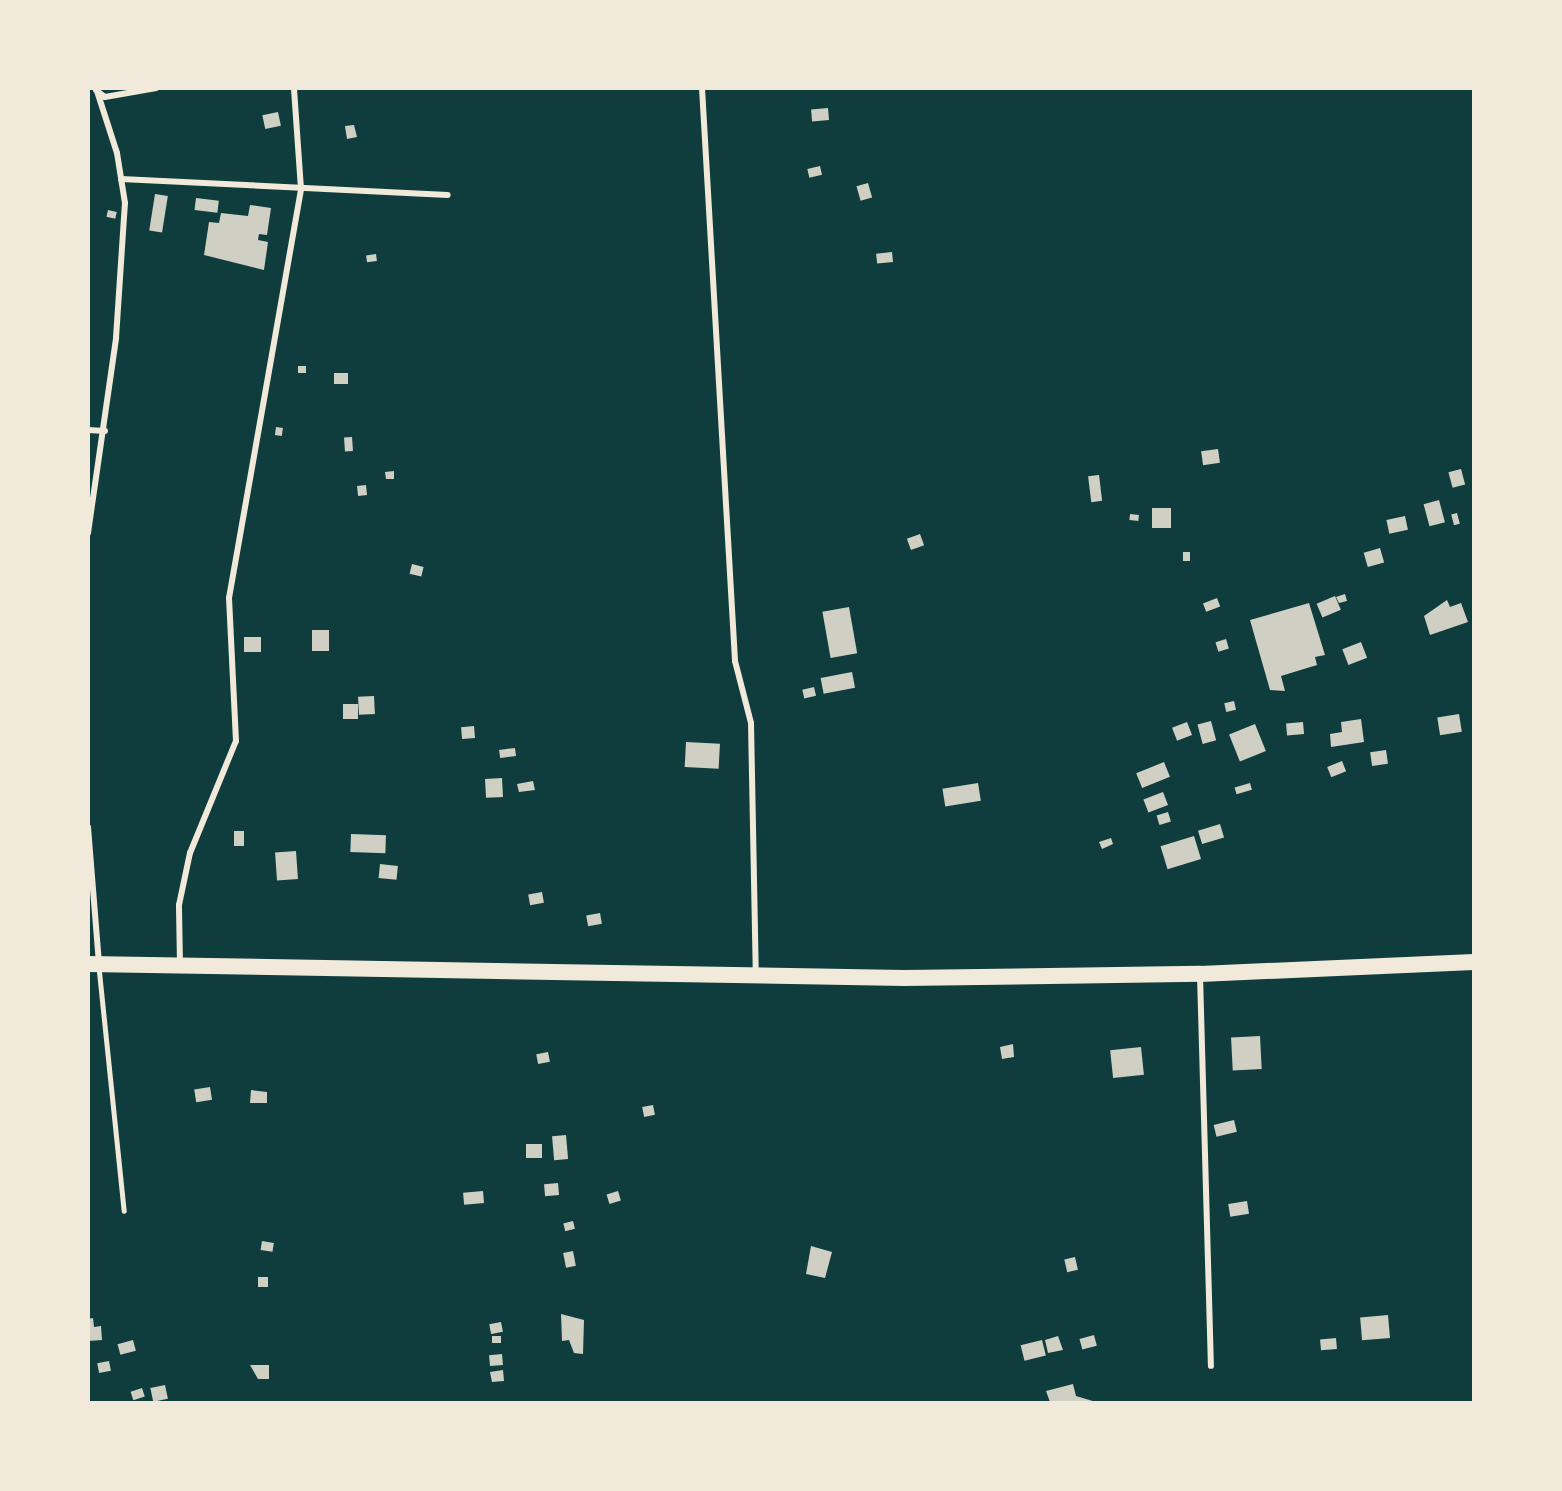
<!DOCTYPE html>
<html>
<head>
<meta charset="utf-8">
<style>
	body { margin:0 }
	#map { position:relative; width:1562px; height:1491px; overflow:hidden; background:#0f3d3e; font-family:Figtree,sans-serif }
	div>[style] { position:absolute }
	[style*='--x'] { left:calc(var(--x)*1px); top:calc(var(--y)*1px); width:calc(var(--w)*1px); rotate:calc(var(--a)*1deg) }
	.building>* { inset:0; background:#cfcfc3; transform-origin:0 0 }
	.service>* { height:4.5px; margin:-2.25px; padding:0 2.25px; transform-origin:2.25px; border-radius:2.25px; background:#f1e9da }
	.minor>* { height:6px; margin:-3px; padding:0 3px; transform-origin:3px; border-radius:3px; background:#f1e9da }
	.trunk>* { height:16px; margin:-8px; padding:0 8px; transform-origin:8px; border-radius:8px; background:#f1e9da }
	span { translate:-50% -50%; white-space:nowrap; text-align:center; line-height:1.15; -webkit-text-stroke:6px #f1e9da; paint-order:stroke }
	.frame { position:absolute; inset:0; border:90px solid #f1e9da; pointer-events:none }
</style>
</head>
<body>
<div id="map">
	<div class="building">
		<div style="left:828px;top:108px;width:12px;height:17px;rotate:85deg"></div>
		<div style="left:278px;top:112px;width:14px;height:16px;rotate:78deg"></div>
		<div style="clip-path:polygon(354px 125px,357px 137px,347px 139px,345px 126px)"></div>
		<div style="left:820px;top:166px;width:9px;height:13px;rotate:77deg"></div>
		<div style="left:868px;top:183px;width:15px;height:12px;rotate:74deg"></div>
		<div style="left:155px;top:194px;width:13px;height:37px;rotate:9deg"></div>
		<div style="left:196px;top:198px;width:23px;height:12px;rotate:7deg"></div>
		<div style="clip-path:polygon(250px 205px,271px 208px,267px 235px,259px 234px,258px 240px,268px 242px,264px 270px,204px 255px,209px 222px,219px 223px,221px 213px,248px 216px)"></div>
		<div style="left:108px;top:210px;width:9px;height:7px;rotate:13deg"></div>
		<div style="left:892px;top:252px;width:10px;height:16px;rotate:84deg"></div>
		<div style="left:376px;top:254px;width:7px;height:10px;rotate:82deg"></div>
		<div style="left:298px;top:366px;width:8px;height:7px"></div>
		<div style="left:334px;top:373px;width:14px;height:11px"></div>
		<div style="left:276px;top:427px;width:7px;height:8px;rotate:8deg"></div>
		<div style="left:352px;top:437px;width:14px;height:8px;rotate:86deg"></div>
		<div style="left:1218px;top:449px;width:14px;height:17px;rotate:82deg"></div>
		<div style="left:1461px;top:469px;width:16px;height:13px;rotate:75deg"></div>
		<div style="clip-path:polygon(394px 471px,394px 479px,386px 479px,385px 472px)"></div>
		<div style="left:1099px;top:475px;width:26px;height:11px;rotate:83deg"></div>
		<div style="left:366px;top:485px;width:10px;height:9px;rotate:84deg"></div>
		<div style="left:1439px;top:500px;width:23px;height:16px;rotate:75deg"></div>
		<div style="left:1152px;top:508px;width:19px;height:20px"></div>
		<div style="left:1457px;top:513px;width:11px;height:6px;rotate:75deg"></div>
		<div style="left:1130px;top:514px;width:9px;height:6px;rotate:6deg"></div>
		<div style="left:1405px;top:516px;width:14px;height:19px;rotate:78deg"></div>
		<div style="left:920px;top:534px;width:12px;height:14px;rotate:70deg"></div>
		<div style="left:1380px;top:548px;width:15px;height:17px;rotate:74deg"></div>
		<div style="left:1183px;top:552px;width:7px;height:9px"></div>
		<div style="left:412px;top:564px;width:12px;height:10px;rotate:14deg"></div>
		<div style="clip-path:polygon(1345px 594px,1347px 601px,1339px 603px,1336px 597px)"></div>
		<div style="left:1335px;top:596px;width:15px;height:20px;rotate:67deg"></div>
		<div style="left:1217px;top:598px;width:9px;height:15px;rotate:69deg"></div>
		<div style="clip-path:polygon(1447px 600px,1450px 607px,1461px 603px,1468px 622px,1430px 635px,1424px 616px)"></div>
		<div style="clip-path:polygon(1309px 603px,1325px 655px,1315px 657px,1317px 665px,1281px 676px,1285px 691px,1270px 690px,1250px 620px)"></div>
		<div style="left:849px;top:607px;width:47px;height:27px;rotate:80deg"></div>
		<div style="left:312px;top:630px;width:17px;height:21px"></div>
		<div style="left:244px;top:637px;width:17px;height:15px"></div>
		<div style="left:1226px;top:639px;width:10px;height:11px;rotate:73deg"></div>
		<div style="left:1361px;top:642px;width:17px;height:20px;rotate:69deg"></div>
		<div style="left:852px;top:672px;width:16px;height:32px;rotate:79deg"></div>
		<div style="left:814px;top:687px;width:9px;height:12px;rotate:77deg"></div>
		<div style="left:374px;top:696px;width:18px;height:16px;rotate:87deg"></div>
		<div style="left:1234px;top:701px;width:9px;height:10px;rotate:77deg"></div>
		<div style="left:358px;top:704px;width:15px;height:15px;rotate:90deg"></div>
		<div style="left:1459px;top:714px;width:18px;height:22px;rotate:81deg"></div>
		<div style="clip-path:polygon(1361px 719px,1364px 742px,1331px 747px,1330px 734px,1342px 732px,1341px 722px)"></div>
		<div style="left:1211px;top:721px;width:20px;height:14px;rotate:75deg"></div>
		<div style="left:1187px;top:722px;width:14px;height:16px;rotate:69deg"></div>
		<div style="left:1303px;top:722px;width:12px;height:17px;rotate:85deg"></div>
		<div style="left:1255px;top:724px;width:29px;height:28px;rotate:68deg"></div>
		<div style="left:474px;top:726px;width:12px;height:13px;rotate:85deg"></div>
		<div style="left:686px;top:742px;width:34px;height:25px;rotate:3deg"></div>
		<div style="left:515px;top:748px;width:8px;height:16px;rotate:83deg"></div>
		<div style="left:1386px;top:750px;width:14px;height:16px;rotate:82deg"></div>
		<div style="left:1342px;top:761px;width:11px;height:16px;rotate:68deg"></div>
		<div style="left:1164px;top:762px;width:16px;height:30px;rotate:68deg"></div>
		<div style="left:502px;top:778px;width:19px;height:17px;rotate:87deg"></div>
		<div style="clip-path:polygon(533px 781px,535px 790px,519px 792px,517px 784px)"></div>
		<div style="left:978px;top:783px;width:18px;height:36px;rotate:81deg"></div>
		<div style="left:1250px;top:783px;width:7px;height:16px;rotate:74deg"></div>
		<div style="left:1163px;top:792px;width:14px;height:21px;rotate:69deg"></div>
		<div style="left:1168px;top:812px;width:10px;height:12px;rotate:73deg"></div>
		<div style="left:1220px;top:824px;width:14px;height:23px;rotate:73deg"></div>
		<div style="left:234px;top:831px;width:10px;height:15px"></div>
		<div style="left:351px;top:834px;width:35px;height:18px;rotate:2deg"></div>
		<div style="left:1194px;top:836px;width:24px;height:35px;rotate:73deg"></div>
		<div style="clip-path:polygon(1111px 838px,1113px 844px,1102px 849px,1099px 842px)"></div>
		<div style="left:296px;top:851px;width:28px;height:21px;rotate:86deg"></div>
		<div style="left:380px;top:864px;width:18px;height:14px;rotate:6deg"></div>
		<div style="left:542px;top:892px;width:11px;height:14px;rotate:80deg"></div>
		<div style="left:600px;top:913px;width:11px;height:14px;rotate:80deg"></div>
		<div style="left:1260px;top:1036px;width:33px;height:29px;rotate:87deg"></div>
		<div style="clip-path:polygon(1013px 1044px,1014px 1057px,1002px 1059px,1000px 1047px)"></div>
		<div style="left:1141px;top:1047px;width:28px;height:31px;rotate:84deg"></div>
		<div style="left:548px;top:1052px;width:10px;height:12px;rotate:79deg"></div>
		<div style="left:210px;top:1087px;width:13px;height:16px;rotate:81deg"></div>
		<div style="clip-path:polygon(251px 1090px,267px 1092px,267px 1103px,250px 1103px)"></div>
		<div style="left:653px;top:1105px;width:10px;height:11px;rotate:79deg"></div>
		<div style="left:1234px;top:1120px;width:12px;height:21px;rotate:76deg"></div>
		<div style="left:566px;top:1135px;width:24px;height:14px;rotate:85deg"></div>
		<div style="left:526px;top:1144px;width:16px;height:14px"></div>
		<div style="left:558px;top:1183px;width:12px;height:14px;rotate:85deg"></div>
		<div style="left:483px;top:1191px;width:12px;height:20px;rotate:85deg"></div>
		<div style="left:618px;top:1191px;width:10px;height:12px;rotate:73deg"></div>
		<div style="left:1247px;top:1201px;width:13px;height:19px;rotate:81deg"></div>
		<div style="left:573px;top:1221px;width:8px;height:10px;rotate:76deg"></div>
		<div style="left:262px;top:1241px;width:12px;height:9px;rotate:9deg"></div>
		<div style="clip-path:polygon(811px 1246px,832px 1252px,825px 1278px,806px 1274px)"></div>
		<div style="left:573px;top:1251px;width:15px;height:10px;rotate:79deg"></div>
		<div style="left:1075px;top:1257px;width:13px;height:11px;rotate:77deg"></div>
		<div style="left:258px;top:1277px;width:10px;height:10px"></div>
		<div style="clip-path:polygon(561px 1314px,584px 1320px,583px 1354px,574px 1353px,569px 1340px,562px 1341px)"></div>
		<div style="left:1388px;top:1315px;width:23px;height:28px;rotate:85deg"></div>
		<div style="clip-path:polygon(93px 1318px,94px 1327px,101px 1326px,102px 1340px,88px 1341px,88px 1319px)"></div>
		<div style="left:501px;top:1322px;width:10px;height:12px;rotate:79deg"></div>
		<div style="left:1094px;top:1335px;width:11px;height:15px;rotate:75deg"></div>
		<div style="left:492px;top:1336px;width:9px;height:7px"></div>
		<div style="clip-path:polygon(1058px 1336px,1063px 1350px,1048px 1353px,1045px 1340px)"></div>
		<div style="left:1336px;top:1338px;width:11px;height:16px;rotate:85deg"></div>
		<div style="left:133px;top:1340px;width:11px;height:16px;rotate:75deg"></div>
		<div style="left:1042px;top:1340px;width:16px;height:22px;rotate:76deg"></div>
		<div style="left:502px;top:1354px;width:11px;height:13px;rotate:85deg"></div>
		<div style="left:109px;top:1361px;width:10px;height:12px;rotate:79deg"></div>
		<div style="clip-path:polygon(250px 1365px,269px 1365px,269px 1379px,258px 1379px)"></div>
		<div style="clip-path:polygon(503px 1370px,504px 1381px,492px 1382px,490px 1372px)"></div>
		<div style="clip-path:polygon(1073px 1384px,1076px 1396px,1096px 1402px,1050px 1402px,1046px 1391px)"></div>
		<div style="left:165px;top:1385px;width:14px;height:15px;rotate:78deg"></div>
		<div style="left:142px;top:1388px;width:9px;height:12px;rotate:72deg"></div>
	</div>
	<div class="service">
		<div style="--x:99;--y:967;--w:245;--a:84.1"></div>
	</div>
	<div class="minor">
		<div style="--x:702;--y:88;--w:574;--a:86.7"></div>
		<div style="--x:735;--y:661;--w:64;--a:75.5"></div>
		<div style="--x:751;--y:723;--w:252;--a:88.9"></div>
		<div style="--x:96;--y:90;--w:11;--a:38"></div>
		<div style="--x:105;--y:97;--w:52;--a:-10"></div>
		<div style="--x:121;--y:179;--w:327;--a:2.8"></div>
		<div style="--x:88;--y:430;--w:17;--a:3"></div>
		<div style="--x:88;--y:533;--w:197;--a:-81.8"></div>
		<div style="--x:116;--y:338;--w:135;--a:-86.2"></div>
		<div style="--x:125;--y:203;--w:51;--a:-99.1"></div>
		<div style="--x:117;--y:153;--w:68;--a:-107.9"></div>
		<div style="--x:88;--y:827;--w:137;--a:85.4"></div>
		<div style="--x:180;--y:965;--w:60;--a:-91"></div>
		<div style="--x:179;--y:905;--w:53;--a:-78.1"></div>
		<div style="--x:190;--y:853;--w:121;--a:-67.7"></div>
		<div style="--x:236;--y:741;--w:143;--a:-92.8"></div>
		<div style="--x:229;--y:598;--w:415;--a:-80"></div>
		<div style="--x:301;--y:189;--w:101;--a:-94"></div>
		<div style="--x:1200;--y:975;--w:391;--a:88.4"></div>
	</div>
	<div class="trunk">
		<div style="--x:88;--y:964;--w:816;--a:0.98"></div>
		<div style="--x:904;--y:978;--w:296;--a:-0.8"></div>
		<div style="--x:1200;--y:974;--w:274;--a:-2.5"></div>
	</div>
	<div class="frame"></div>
</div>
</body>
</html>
